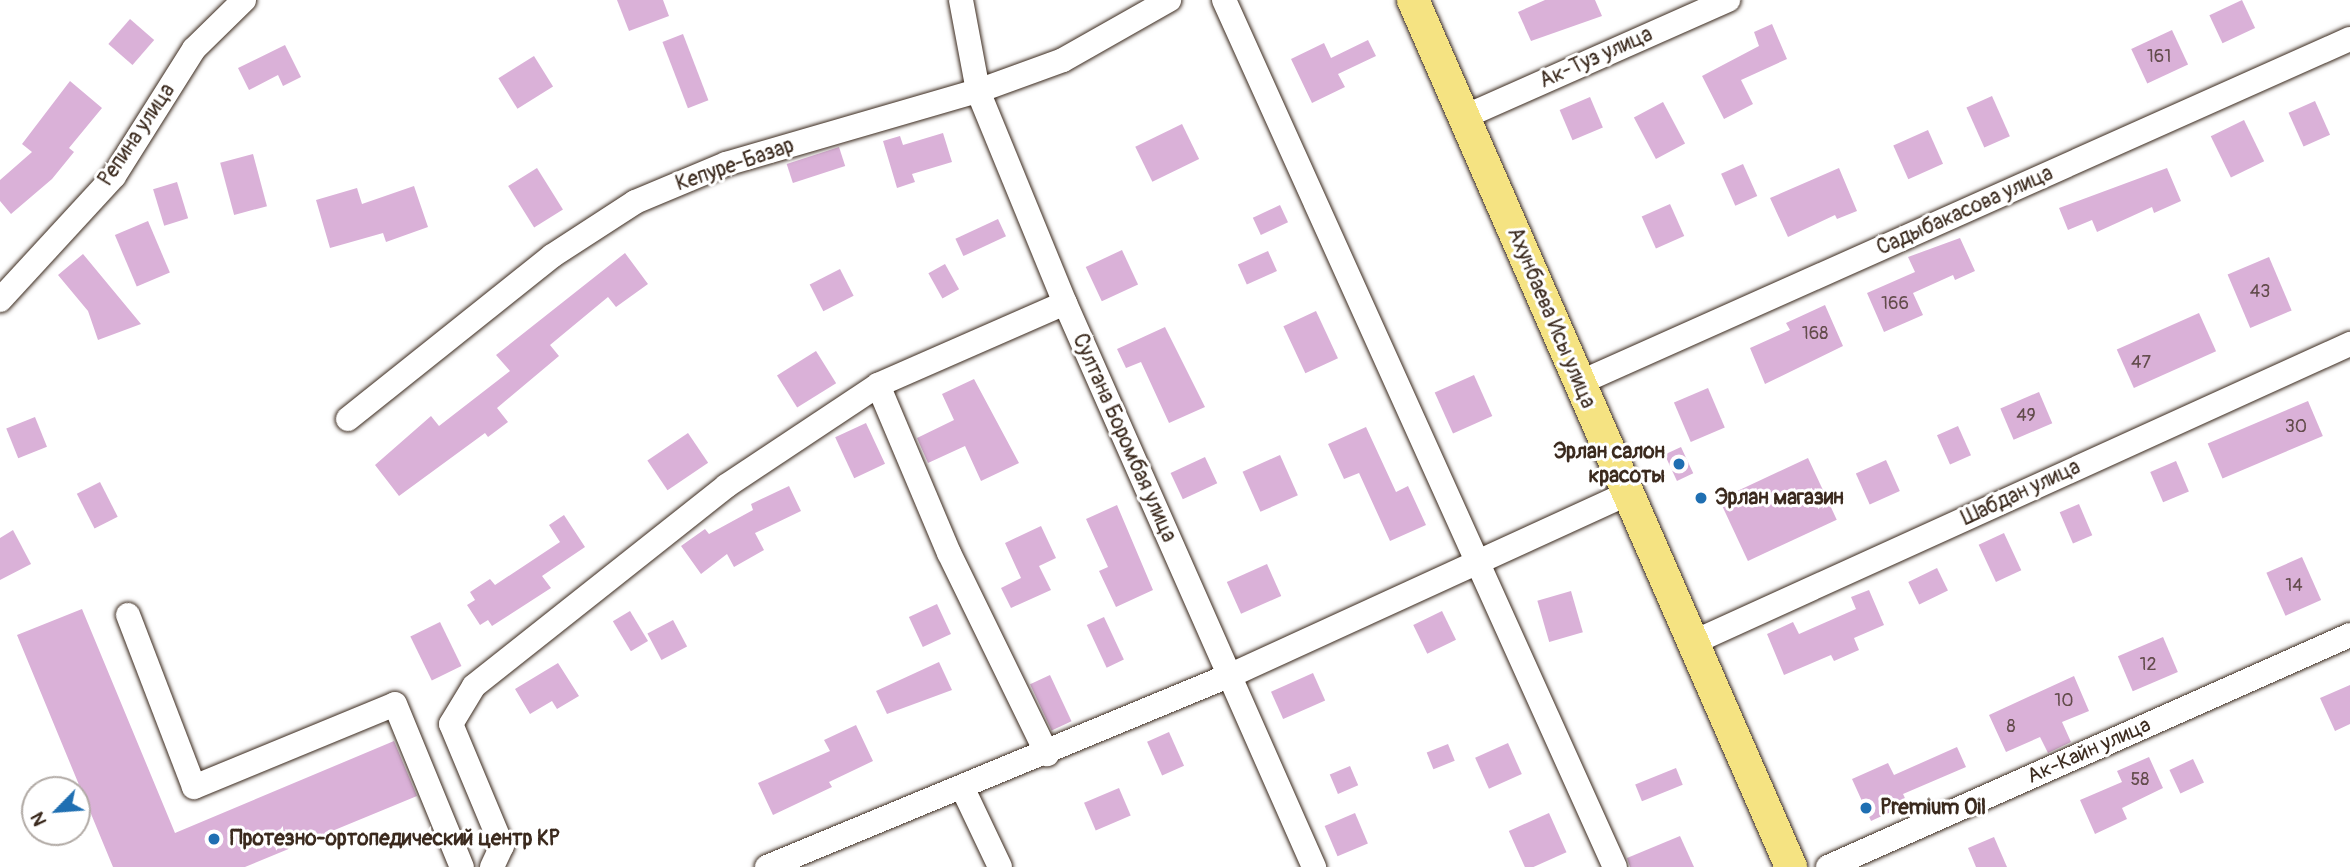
<!DOCTYPE html>
<html>
<head>
<meta charset="utf-8">
<style>
	body { margin:0 }
	#map { position:relative; width:2350px; height:867px; overflow:hidden; background:#fff; font-family:Pangolin,sans-serif }
	div>[style] { position:absolute }
	[style*='--x'] { left:calc(var(--x)*1px); top:calc(var(--y)*1px); width:calc(var(--w)*1px); rotate:calc(var(--a)*1deg) }
	.building>* { inset:0; background:#dab1d8; transform-origin:0 0 }
	.roads { filter:drop-shadow(0 0 2px #3b2a1e) drop-shadow(0 0 2px #3b2a1e) }
	.minor>* { height:24px; margin:-12px; padding:0 12px; transform-origin:12px; border-radius:12px; background:#fff }
	.major>* { height:32px; margin:-16px; padding:0 16px; transform-origin:16px; border-radius:16px; background:#f5e382 }
	.dots>* { width:19px; height:19px; translate:-50% -50%; box-sizing:border-box; border:4px solid #fff; border-radius:50% }
	span { translate:-50% -50%; white-space:nowrap; text-align:center; line-height:1.15; -webkit-text-stroke:6px #fff; paint-order:stroke }
	.number-label { font-size:18px; color:#634c4c }
	.number-label span { -webkit-text-stroke-width:0 }
	.street-label { font-size:21px; color:#3b2a1e }
	.poi-label { font-size:21px; color:#3b2a1e; font-weight:700 }
	.right { translate:-100% -50%; text-align:right }
	.left { translate:0 -50%; text-align:left }
	.north { position:absolute; left:21px; top:776px; width:70px; height:70px; box-sizing:border-box; background:#fff; border:2px solid #b1aaa5; border-radius:50%; rotate:245deg; font-size:19px; font-weight:700; line-height:28px; text-align:center; color:#3b2a1e }
	.north::after { content:''; display:block; margin:auto; width:24px; height:32px; background:#1f6fb2; clip-path:polygon(50% 0,100% 100%,50% 72%,0 100%) }
</style>
</head>
<body>
<div id="map">
	<div class="building">
		<div style="clip-path:polygon(617px 0,663px 0,669px 16px,629px 31px)"></div>
		<div style="clip-path:polygon(1545px 0,1595px 0,1602px 16px,1531px 41px,1518px 12px)"></div>
		<div style="left:2242px;top:0;width:31px;height:36px;rotate:65deg"></div>
		<div style="left:130px;top:19px;width:32px;height:33px;rotate:41deg"></div>
		<div style="clip-path:polygon(1772px 24px,1787px 59px,1741px 80px,1753px 104px,1724px 119px,1702px 76px,1759px 46px,1754px 32px)"></div>
		<div style="left:2172px;top:30px;width:38px;height:45px;rotate:65deg"></div>
		<div style="left:683px;top:34px;width:71px;height:22px;rotate:69deg"></div>
		<div style="clip-path:polygon(1368px 40px,1376px 56px,1338px 74px,1345px 87px,1312px 103px,1291px 59px,1324px 43px,1331px 58px)"></div>
		<div style="clip-path:polygon(285px 45px,301px 77px,283px 86px,278px 75px,249px 90px,238px 68px)"></div>
		<div style="left:534px;top:56px;width:36px;height:42px;rotate:58deg"></div>
		<div style="clip-path:polygon(70px 81px,102px 108px,69px 148px,74px 152px,52px 179px,11px 214px,0 201px,0 180px,32px 152px,22px 144px)"></div>
		<div style="left:1992px;top:96px;width:44px;height:28px;rotate:66deg"></div>
		<div style="left:1590px;top:97px;width:33px;height:33px;rotate:67deg"></div>
		<div style="left:2315px;top:101px;width:37px;height:29px;rotate:66deg"></div>
		<div style="left:1663px;top:102px;width:47px;height:33px;rotate:62deg"></div>
		<div style="left:2244px;top:120px;width:46px;height:37px;rotate:64deg"></div>
		<div style="left:1182px;top:124px;width:39px;height:52px;rotate:64deg"></div>
		<div style="left:1928px;top:130px;width:37px;height:38px;rotate:66deg"></div>
		<div style="clip-path:polygon(943px 133px,952px 162px,912px 174px,915px 182px,897px 188px,883px 141px,900px 136px,903px 145px)"></div>
		<div style="left:839px;top:147px;width:20px;height:55px;rotate:72deg"></div>
		<div style="left:253px;top:154px;width:54px;height:34px;rotate:75deg"></div>
		<div style="left:1743px;top:164px;width:35px;height:24px;rotate:66deg"></div>
		<div style="left:537px;top:168px;width:49px;height:34px;rotate:58deg"></div>
		<div style="clip-path:polygon(1839px 168px,1857px 211px,1837px 219px,1835px 215px,1788px 237px,1770px 198px)"></div>
		<div style="clip-path:polygon(2167px 168px,2181px 201px,2154px 213px,2152px 207px,2097px 232px,2092px 220px,2068px 230px,2059px 208px)"></div>
		<div style="left:177px;top:182px;width:38px;height:25px;rotate:73deg"></div>
		<div style="clip-path:polygon(414px 186px,428px 227px,386px 242px,383px 233px,330px 248px,316px 200px,357px 188px,362px 204px)"></div>
		<div style="left:1670px;top:204px;width:35px;height:31px;rotate:66deg"></div>
		<div style="left:1280px;top:205px;width:19px;height:30px;rotate:65deg"></div>
		<div style="left:998px;top:219px;width:19px;height:47px;rotate:65deg"></div>
		<div style="left:148px;top:221px;width:56px;height:36px;rotate:67deg"></div>
		<div style="clip-path:polygon(1960px 238px,1975px 271px,1955px 280px,1953px 275px,1913px 293px,1923px 315px,1884px 332px,1867px 293px,1915px 272px,1908px 257px)"></div>
		<div style="left:1122px;top:250px;width:38px;height:40px;rotate:65deg"></div>
		<div style="left:1268px;top:251px;width:22px;height:33px;rotate:66deg"></div>
		<div style="clip-path:polygon(625px 253px,648px 284px,616px 307px,608px 297px,550px 345px,559px 356px,497px 408px,508px 422px,488px 437px,485px 433px,399px 496px,375px 465px,431px 416px,439px 426px,510px 371px,496px 355px)"></div>
		<div style="clip-path:polygon(83px 254px,141px 324px,98px 340px,88px 311px,58px 275px)"></div>
		<div style="left:2269px;top:257px;width:58px;height:45px;rotate:67deg"></div>
		<div style="left:945px;top:264px;width:29px;height:19px;rotate:61deg"></div>
		<div style="left:840px;top:269px;width:30px;height:34px;rotate:63deg"></div>
		<div style="clip-path:polygon(1825px 305px,1843px 346px,1765px 384px,1750px 348px,1790px 330px,1786px 323px)"></div>
		<div style="left:1316px;top:311px;width:52px;height:36px;rotate:65deg"></div>
		<div style="left:2199px;top:313px;width:42px;height:90px;rotate:66deg"></div>
		<div style="clip-path:polygon(1165px 327px,1205px 407px,1169px 423px,1141px 362px,1126px 368px,1117px 349px)"></div>
		<div style="left:816px;top:351px;width:38px;height:46px;rotate:58deg"></div>
		<div style="left:1474px;top:375px;width:45px;height:43px;rotate:66deg"></div>
		<div style="clip-path:polygon(974px 379px,1019px 463px,981px 481px,965px 446px,928px 463px,917px 438px,954px 420px,942px 394px)"></div>
		<div style="left:1708px;top:388px;width:43px;height:37px;rotate:67deg"></div>
		<div style="left:2039px;top:392px;width:34px;height:42px;rotate:67deg"></div>
		<div style="left:2308px;top:401px;width:38px;height:109px;rotate:67deg"></div>
		<div style="left:35px;top:417px;width:32px;height:31px;rotate:68deg"></div>
		<div style="left:866px;top:423px;width:45px;height:34px;rotate:65deg"></div>
		<div style="left:1958px;top:426px;width:32px;height:23px;rotate:66deg"></div>
		<div style="clip-path:polygon(1366px 427px,1396px 492px,1408px 486px,1426px 525px,1390px 541px,1359px 473px,1344px 479px,1328px 444px)"></div>
		<div style="left:688px;top:433px;width:36px;height:49px;rotate:56deg"></div>
		<div style="left:1681px;top:447px;width:29px;height:18px;rotate:65deg"></div>
		<div style="left:1280px;top:455px;width:44px;height:41px;rotate:66deg"></div>
		<div style="left:1205px;top:457px;width:29px;height:38px;rotate:65deg"></div>
		<div style="left:1808px;top:458px;width:68px;height:98px;rotate:65deg"></div>
		<div style="left:1886px;top:460px;width:34px;height:33px;rotate:66deg"></div>
		<div style="left:2176px;top:461px;width:33px;height:28px;rotate:67deg"></div>
		<div style="left:100px;top:482px;width:39px;height:26px;rotate:63deg"></div>
		<div style="clip-path:polygon(789px 486px,801px 511px,755px 533px,764px 550px,734px 567px,727px 554px,701px 574px,681px 546px,705px 529px,709px 534px,753px 510px,751px 504px)"></div>
		<div style="left:2079px;top:504px;width:34px;height:21px;rotate:67deg"></div>
		<div style="clip-path:polygon(1117px 505px,1153px 590px,1116px 607px,1099px 571px,1108px 567px,1086px 519px)"></div>
		<div style="clip-path:polygon(564px 515px,585px 547px,542px 576px,551px 588px,492px 626px,488px 620px,480px 625px,467px 605px,475px 600px,470px 592px,490px 579px,495px 585px,560px 542px,549px 525px)"></div>
		<div style="clip-path:polygon(1041px 526px,1056px 558px,1039px 566px,1051px 590px,1011px 608px,1001px 588px,1021px 578px,1005px 543px)"></div>
		<div style="clip-path:polygon(13px 530px,31px 564px,0 580px,0 538px)"></div>
		<div style="left:2004px;top:533px;width:41px;height:28px;rotate:65deg"></div>
		<div style="left:2302px;top:557px;width:47px;height:39px;rotate:66deg"></div>
		<div style="left:1267px;top:564px;width:35px;height:44px;rotate:66deg"></div>
		<div style="left:1937px;top:568px;width:25px;height:32px;rotate:64deg"></div>
		<div style="clip-path:polygon(1869px 590px,1884px 625px,1854px 638px,1859px 650px,1834px 661px,1831px 655px,1784px 675px,1767px 634px,1793px 622px,1799px 634px,1856px 609px,1851px 597px)"></div>
		<div style="left:1571px;top:591px;width:43px;height:35px;rotate:74deg"></div>
		<div style="left:937px;top:604px;width:33px;height:31px;rotate:65deg"></div>
		<div style="clip-path:polygon(82px 609px,175px 833px,394px 741px,417px 796px,245px 867px,113px 867px,17px 635px)"></div>
		<div style="left:630px;top:611px;width:35px;height:20px;rotate:59deg"></div>
		<div style="left:1442px;top:611px;width:32px;height:32px;rotate:64deg"></div>
		<div style="left:1104px;top:617px;width:47px;height:19px;rotate:65deg"></div>
		<div style="left:673px;top:620px;width:30px;height:29px;rotate:62deg"></div>
		<div style="left:440px;top:622px;width:49px;height:33px;rotate:64deg"></div>
		<div style="left:2163px;top:637px;width:38px;height:49px;rotate:67deg"></div>
		<div style="clip-path:polygon(939px 662px,952px 690px,887px 714px,876px 691px)"></div>
		<div style="clip-path:polygon(558px 663px,579px 696px,557px 709px,552px 701px,530px 714px,515px 689px)"></div>
		<div style="left:1313px;top:673px;width:30px;height:46px;rotate:66deg"></div>
		<div style="left:1050px;top:675px;width:51px;height:22px;rotate:65deg"></div>
		<div style="clip-path:polygon(2074px 676px,2089px 711px,2062px 722px,2071px 742px,2048px 753px,2040px 737px,2006px 752px,1989px 715px)"></div>
		<div style="clip-path:polygon(2350px 685px,2350px 724px,2335px 731px,2320px 698px)"></div>
		<div style="clip-path:polygon(856px 725px,873px 761px,829px 782px,832px 787px,773px 815px,758px 783px,830px 751px,824px 740px)"></div>
		<div style="left:1169px;top:732px;width:37px;height:24px;rotate:66deg"></div>
		<div style="left:1508px;top:743px;width:34px;height:36px;rotate:66deg"></div>
		<div style="left:1448px;top:744px;width:18px;height:23px;rotate:68deg"></div>
		<div style="clip-path:polygon(1957px 747px,1966px 767px,1903px 794px,1908px 804px,1871px 821px,1852px 779px,1888px 763px,1894px 775px)"></div>
		<div style="clip-path:polygon(2149px 757px,2163px 788px,2122px 808px,2127px 819px,2095px 834px,2080px 800px,2122px 782px,2117px 771px)"></div>
		<div style="left:2193px;top:759px;width:26px;height:26px;rotate:65deg"></div>
		<div style="left:1350px;top:766px;width:21px;height:22px;rotate:67deg"></div>
		<div style="left:1676px;top:768px;width:18px;height:44px;rotate:68deg"></div>
		<div style="left:1119px;top:788px;width:30px;height:38px;rotate:67deg"></div>
		<div style="left:1355px;top:813px;width:33px;height:33px;rotate:67deg"></div>
		<div style="left:1549px;top:813px;width:43px;height:44px;rotate:66deg"></div>
		<div style="clip-path:polygon(1680px 836px,1694px 867px,1630px 867px,1627px 858px)"></div>
		<div style="clip-path:polygon(1994px 837px,2007px 867px,1976px 867px,1968px 848px)"></div>
	</div>
	<div class="roads">
		<div class="minor">
			<div style="--x:961;--y:0;--w:93;--a:79.4"></div>
			<div style="--x:978;--y:91;--w:229;--a:67.7"></div>
			<div style="--x:1065;--y:303;--w:617;--a:66.18"></div>
			<div style="--x:1224;--y:0;--w:951;--a:65.73"></div>
			<div style="--x:1464;--y:117;--w:289;--a:-23.9"></div>
			<div style="--x:0;--y:300;--w:168;--a:-47.4"></div>
			<div style="--x:114;--y:176;--w:150;--a:-57.8"></div>
			<div style="--x:194;--y:49;--w:70;--a:-44.4"></div>
			<div style="--x:1579;--y:383;--w:844;--a:-24.05"></div>
			<div style="--x:878;--y:385;--w:182;--a:67.1"></div>
			<div style="--x:949;--y:553;--w:224;--a:64"></div>
			<div style="--x:348;--y:419;--w:261;--a:-38.6"></div>
			<div style="--x:552;--y:256;--w:99;--a:-33"></div>
			<div style="--x:635;--y:202;--w:99;--a:-22.7"></div>
			<div style="--x:726;--y:164;--w:262;--a:-16.2"></div>
			<div style="--x:978;--y:91;--w:90;--a:-20"></div>
			<div style="--x:1063;--y:60;--w:122;--a:-29.5"></div>
			<div style="--x:128;--y:615;--w:184;--a:69"></div>
			<div style="--x:194;--y:787;--w:217;--a:-22.4"></div>
			<div style="--x:395;--y:704;--w:176;--a:67.7"></div>
			<div style="--x:1692;--y:643;--w:723;--a:-24.44"></div>
			<div style="--x:963;--y:789;--w:86;--a:64.6"></div>
			<div style="--x:492;--y:867;--w:23;--a:-65"></div>
			<div style="--x:502;--y:846;--w:132;--a:-112.7"></div>
			<div style="--x:451;--y:724;--w:44;--a:-58.8"></div>
			<div style="--x:474;--y:686;--w:322;--a:-38.4"></div>
			<div style="--x:726;--y:486;--w:182;--a:-33.6"></div>
			<div style="--x:878;--y:385;--w:204;--a:-23.7"></div>
			<div style="--x:767;--y:867;--w:500;--a:-22.5"></div>
			<div style="--x:1229;--y:676;--w:439;--a:-24.6"></div>
			<div style="--x:1828;--y:867;--w:571;--a:-23.96"></div>
		</div>
		<div class="major">
			<div style="--x:1413;--y:0;--w:946;--a:66.44"></div>
		</div>
	</div>
	<div class="dots">
		<div style="left:1679px;top:464px;background:#1f6fb2"></div>
		<div style="left:1701px;top:498px;background:#1f6fb2"></div>
		<div style="left:1866px;top:808px;background:#1f6fb2"></div>
		<div style="left:214px;top:839px;background:#1f6fb2"></div>
	</div>
	<div class="number-label">
		<span style="left:2159px;top:57px">161</span>
		<span style="left:2260px;top:292px">43</span>
		<span style="left:1895px;top:304px">166</span>
		<span style="left:1815px;top:334px">168</span>
		<span style="left:2141px;top:363px">47</span>
		<span style="left:2026px;top:416px">49</span>
		<span style="left:2296px;top:427px">30</span>
		<span style="left:2294px;top:586px">14</span>
		<span style="left:2148px;top:665px">12</span>
		<span style="left:2064px;top:701px">10</span>
		<span style="left:2011px;top:727px">8</span>
		<span style="left:2140px;top:780px">58</span>
	</div>
	<div class="street-label">
		<span style="left:1596px;top:58px;rotate:-24deg">Ак-Туз улица</span>
		<span style="left:137px;top:135px;rotate:-56deg">Репина улица</span>
		<span style="left:735px;top:165px;rotate:-19deg">Кепуре-Базар</span>
		<span style="left:1965px;top:211px;rotate:-24deg">Садыбакасова улица</span>
		<span style="left:1551px;top:318px;rotate:67deg">Ахунбаева Исы улица</span>
		<span style="left:1124px;top:438px;rotate:66deg">Султана Боромбая улица</span>
		<span style="left:2021px;top:493px;rotate:-25deg">Шабдан улица</span>
		<span style="left:2089px;top:751px;rotate:-24deg">Ак-Кайн улица</span>
	</div>
	<div class="poi-label">
		<span class="right" style="left:1665px;top:464px">Эрлан салон<br>красоты</span>
		<span class="left" style="left:1715px;top:498px">Эрлан магазин</span>
		<span class="left" style="left:1880px;top:808px">Premium Oil</span>
		<span class="left" style="left:230px;top:839px">Протезно-ортопедический центр КР</span>
	</div>
	<div class="north">N</div>
</div>
</body>
</html>
